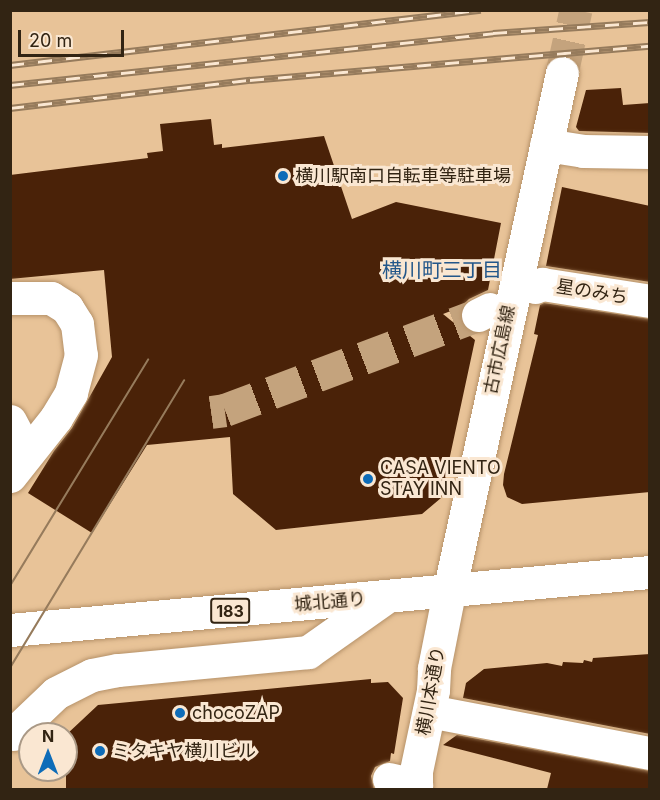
<!DOCTYPE html>
<html>
<head>
<meta charset="utf-8">
<style>
	body { margin:0 }
	#map { position:relative; width:660px; height:800px; overflow:hidden; background:#e8c398; font-family:Inter,"Noto Sans JP",sans-serif }
	div>[style] { position:absolute }
	[style*='--x'] { left:calc(var(--x)*1px); top:calc(var(--y)*1px); width:calc(var(--w)*1px); rotate:calc(var(--a)*1deg) }
	.building>* { inset:0; background:#4a2208 }
	.minor-tunnel>* { height:33px; margin-top:-16.5px; transform-origin:0; background:repeating-linear-gradient(90deg,#c4a37d 0 33px,transparent 0 49px) }
	.major-tunnel>* { height:33px; margin-top:-16.5px; transform-origin:0; background:repeating-linear-gradient(90deg,#c4a37d 0 33px,transparent 0 49px) }
	.roads { filter:drop-shadow(0 0 2px #b69269) drop-shadow(0 0 2px #b69269) }
	.minor>* { height:33px; margin:-16.5px; padding:0 16.5px; transform-origin:16.5px; border-radius:16.5px; background:#fff }
	.major>* { height:33px; margin:-16.5px; padding:0 16.5px; transform-origin:16.5px; border-radius:16.5px; background:#fff }
	.highway>* { height:33px; margin:-16.5px; padding:0 16.5px; transform-origin:16.5px; border-radius:16.5px; background:#fff }
	.tram>* { height:1.5px; margin:-0.75px; padding:0 0.75px; transform-origin:0.75px; border-radius:0.75px; background:#967b5c }
	.rail>* { height:7px; margin-top:-3.5px; transform-origin:0; background:repeating-linear-gradient(90deg,#fae7d2 0 14px,#967b5c 0 28px); box-sizing:border-box; border-block:2px solid #967b5c }
	.dots>* { width:16px; height:16px; translate:-50% -50%; box-sizing:border-box; border:3px solid #fae7d2; border-radius:50% }
	span { translate:-50% -50%; white-space:nowrap; text-align:center; line-height:1.15; -webkit-text-stroke:6px #fae7d2; paint-order:stroke }
	.shield-label span { padding:2px 4px; background:#fae7d2; border:2px solid; border-radius:4px; -webkit-text-stroke-width:0 }
	.shield-label { font-size:16px; color:#322413; font-weight:700 }
	.poi-label { font-size:18px; color:#322413 }
	.left { translate:0 -50%; text-align:left }
	.street-label { font-size:18px; color:#322413 }
	.neighbourhood-label { font-size:20px; color:#23578a }
	.frame { position:absolute; inset:0; border:12px solid #322413; pointer-events:none }
	.north { position:absolute; left:18px; top:722px; width:60px; height:60px; box-sizing:border-box; background:#fae7d2; border:2px solid #aa9986; border-radius:50%; rotate:0deg; font-size:16px; font-weight:700; line-height:24px; text-align:center; color:#322413 }
	.north::after { content:''; display:block; margin:auto; width:21px; height:27px; background:#0e6cb8; clip-path:polygon(50% 0,100% 100%,50% 72%,0 100%) }
	.scale { position:absolute; left:18px; top:30px; width:106px; height:27px; box-sizing:border-box; border:3px solid #322413; border-top:0; padding-left:8px; font-size:18px; line-height:21px; white-space:nowrap; color:#322413; -webkit-text-stroke:4px #fae7d2; paint-order:stroke }
</style>
</head>
<body>
<div id="map">
	<div class="building">
		<div style="clip-path:polygon(621px 88px,623px 105px,650px 103px,650px 133px,579px 131px,576px 127px,586px 90px)"></div>
		<div style="clip-path:polygon(211px 119px,214px 145px,222px 144px,222px 148px,324px 136px,352px 219px,396px 202px,501px 223px,488px 290px,469px 299px,461px 307px,443px 314px,475px 340px,441px 498px,422px 514px,276px 530px,233px 494px,230px 437px,147px 445px,92px 533px,28px 493px,54px 451px,72px 428px,112px 357px,104px 270px,10px 279px,10px 175px,148px 158px,147px 153px,163px 151px,160px 124px)"></div>
		<div style="clip-path:polygon(562px 187px,650px 206px,650px 282px,546px 266px)"></div>
		<div style="clip-path:polygon(544px 303px,650px 319px,650px 492px,522px 504px,507px 497px,503px 485px,504px 474px,538px 335px,534px 334px,540px 305px)"></div>
		<div style="clip-path:polygon(650px 654px,650px 734px,463px 698px,466px 683px,484px 669px,547px 663px,562px 666px,563px 662px,583px 663px,584px 660px,592px 662px,593px 658px)"></div>
		<div style="clip-path:polygon(371px 679px,371px 683px,388px 682px,403px 698px,394px 754px,391px 753px,390px 761px,375px 767px,371px 776px,374px 789px,66px 789px,66px 735px,98px 705px)"></div>
		<div style="clip-path:polygon(457px 735px,650px 771px,650px 789px,547px 789px,551px 773px,443px 745px)"></div>
	</div>
	<div class="minor-tunnel">
		<div style="--x:211;--y:412;--w:14;--a:-8"></div>
		<div style="--x:225;--y:410;--w:270;--a:-20.6"></div>
	</div>
	<div class="major-tunnel">
		<div style="--x:562;--y:73;--w:65;--a:-77.5"></div>
	</div>
	<div class="roads">
		<div class="minor">
			<div style="--x:546;--y:145;--w:37;--a:9"></div>
			<div style="--x:583;--y:151;--w:67;--a:0.9"></div>
			<div style="--x:535;--y:287;--w:8;--a:-23"></div>
			<div style="--x:542;--y:284;--w:109;--a:8.9"></div>
			<div style="--x:10;--y:298;--w:41;--a:0"></div>
			<div style="--x:51;--y:298;--w:19;--a:32"></div>
			<div style="--x:67;--y:308;--w:19;--a:58"></div>
			<div style="--x:77;--y:324;--w:31;--a:83"></div>
			<div style="--x:81;--y:355;--w:39;--a:105"></div>
			<div style="--x:71;--y:393;--w:29;--a:121"></div>
			<div style="--x:56;--y:418;--w:74;--a:128.4"></div>
			<div style="--x:478;--y:315;--w:13;--a:-27"></div>
			<div style="--x:10;--y:421;--w:24;--a:62"></div>
			<div style="--x:21;--y:442;--w:17;--a:90"></div>
			<div style="--x:429;--y:711;--w:225;--a:10.8"></div>
			<div style="--x:389;--y:779;--w:28;--a:13"></div>
			<div style="--x:416;--y:790;--w:19;--a:-90"></div>
			<div style="--x:416;--y:771;--w:83;--a:-78.1"></div>
			<div style="--x:433;--y:690;--w:22;--a:-87"></div>
			<div style="--x:434;--y:668;--w:77;--a:-78.8"></div>
		</div>
		<div class="major">
			<div style="--x:449;--y:592;--w:531;--a:-77.72"></div>
		</div>
		<div class="highway">
			<div style="--x:10;--y:630;--w:643;--a:-5.18"></div>
			<div style="--x:13;--y:734;--w:59;--a:-43.6"></div>
			<div style="--x:56;--y:693;--w:40;--a:-26.6"></div>
			<div style="--x:92;--y:675;--w:26;--a:-11"></div>
			<div style="--x:118;--y:670;--w:191;--a:-5.4"></div>
			<div style="--x:308;--y:652;--w:92;--a:-35.2"></div>
		</div>
	</div>
	<div class="tram">
		<div style="--x:10;--y:586;--w:265;--a:-58.6"></div>
		<div style="--x:10;--y:668;--w:336;--a:-58.8"></div>
	</div>
	<div class="rail">
		<div style="--x:10;--y:65;--w:474;--a:-6.7"></div>
		<div style="--x:10;--y:85;--w:486;--a:-6.1"></div>
		<div style="--x:493;--y:33;--w:157;--a:-4"></div>
		<div style="--x:10;--y:108;--w:242;--a:-6.7"></div>
		<div style="--x:250;--y:80;--w:401;--a:-4.9"></div>
	</div>
	<div class="dots">
		<div style="left:283px;top:176px;background:#0e6cb8"></div>
		<div style="left:368px;top:479px;background:#0e6cb8"></div>
		<div style="left:180px;top:713px;background:#0e6cb8"></div>
		<div style="left:100px;top:751px;background:#0e6cb8"></div>
	</div>
	<div class="shield-label">
		<span style="left:230px;top:611px">183</span>
	</div>
	<div class="poi-label">
		<span class="left" style="left:295px;top:176px">横川駅南口自転車等駐車場</span>
		<span class="left" style="left:380px;top:479px">CASA VIENTO<br>STAY INN</span>
		<span class="left" style="left:192px;top:713px">chocoZAP</span>
		<span class="left" style="left:112px;top:751px">ミタキヤ横川ビル</span>
	</div>
	<div class="street-label">
		<span style="left:592px;top:292px;rotate:9deg">星のみち</span>
		<span style="left:500px;top:350px;rotate:-78deg">古市広島線</span>
		<span style="left:330px;top:602px;rotate:-5deg">城北通り</span>
		<span style="left:431px;top:691px;rotate:-80deg">横川本通り</span>
	</div>
	<div class="neighbourhood-label">
		<span style="left:442px;top:270px">横川町三丁目</span>
	</div>
	<div class="frame"></div>
	<div class="north">N</div>
	<div class="scale">20 m</div>
</div>
</body>
</html>
